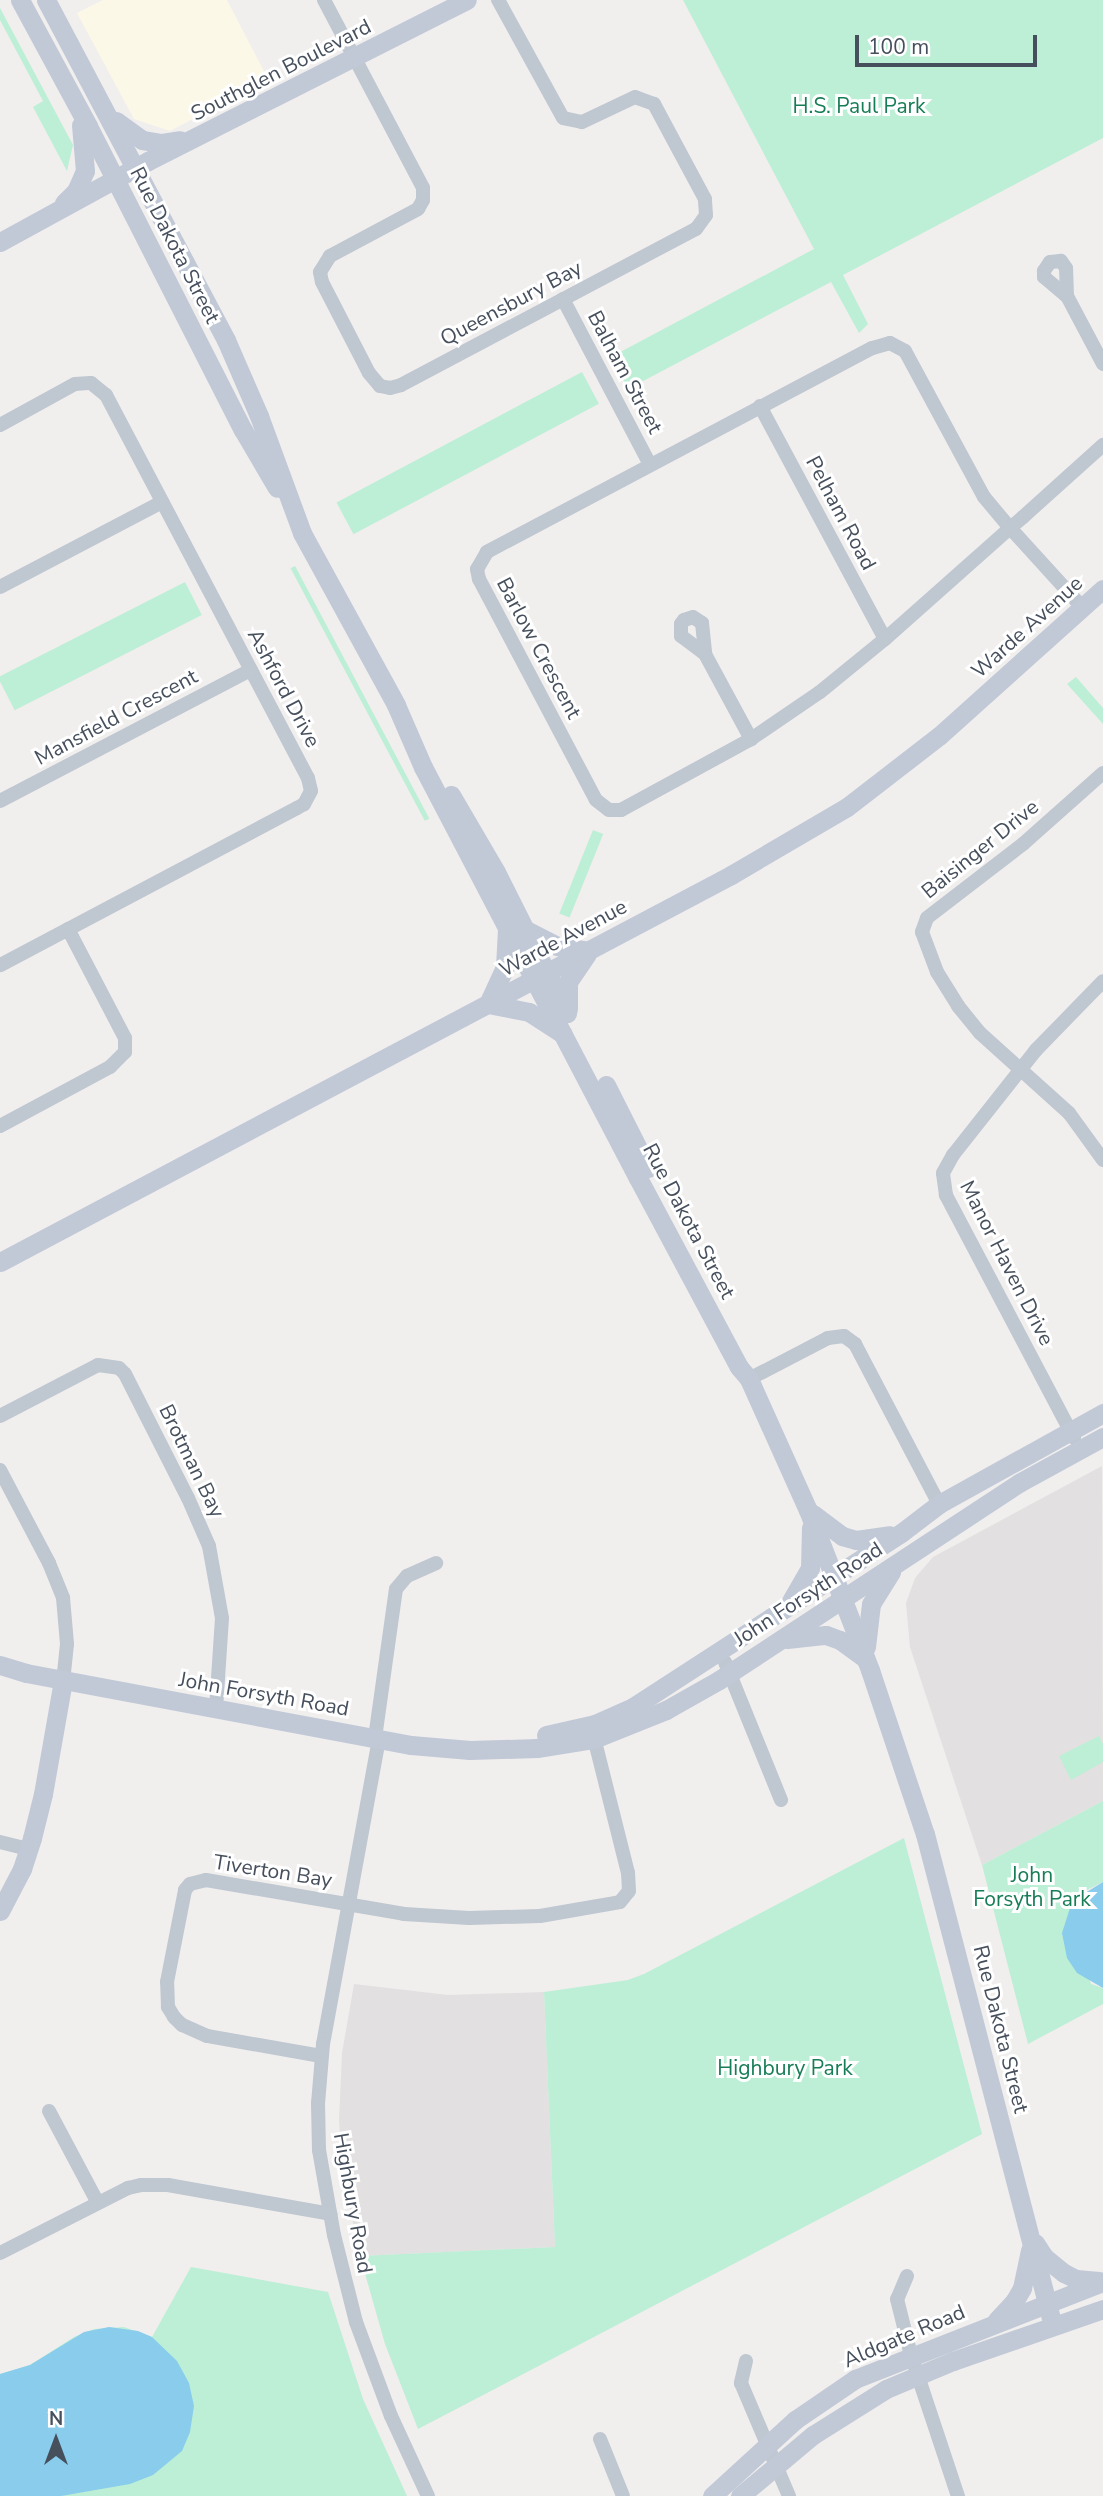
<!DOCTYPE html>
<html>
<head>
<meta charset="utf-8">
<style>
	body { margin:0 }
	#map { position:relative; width:1103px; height:2496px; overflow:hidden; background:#f1eeee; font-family:"Nunito Sans",sans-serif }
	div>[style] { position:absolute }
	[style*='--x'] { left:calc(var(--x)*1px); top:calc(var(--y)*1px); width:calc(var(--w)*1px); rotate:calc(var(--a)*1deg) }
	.commercial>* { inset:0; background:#fcf8e7 }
	.education>* { inset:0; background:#e2e0e0 }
	.green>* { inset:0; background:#bcefd6; transform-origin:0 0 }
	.water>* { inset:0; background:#89ccec }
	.street>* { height:14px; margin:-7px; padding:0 7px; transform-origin:7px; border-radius:7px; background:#bfc7d0 }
	.secondary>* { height:19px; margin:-9.5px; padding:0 9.5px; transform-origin:9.5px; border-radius:9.5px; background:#c1c9d7 }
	span { translate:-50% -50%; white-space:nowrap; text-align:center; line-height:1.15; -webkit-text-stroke:6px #fff; paint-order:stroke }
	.street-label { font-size:21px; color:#464f5c }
	.park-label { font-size:21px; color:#177d56 }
	.north { position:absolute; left:21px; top:2405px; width:70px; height:70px; -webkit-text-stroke:5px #fff; paint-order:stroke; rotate:0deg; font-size:19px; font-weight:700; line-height:28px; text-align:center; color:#464f5c }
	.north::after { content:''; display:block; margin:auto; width:24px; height:32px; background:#464f5c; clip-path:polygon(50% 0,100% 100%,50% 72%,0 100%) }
	.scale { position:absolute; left:855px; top:35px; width:182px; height:32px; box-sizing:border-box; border:4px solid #464f5c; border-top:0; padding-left:9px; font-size:21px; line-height:24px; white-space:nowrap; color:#464f5c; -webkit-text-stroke:5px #fff; paint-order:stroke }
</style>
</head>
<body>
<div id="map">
	<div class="commercial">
		<div style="clip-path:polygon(103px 0,227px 0,268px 79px,170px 131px,134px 119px,77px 13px)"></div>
	</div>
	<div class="education">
		<div style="clip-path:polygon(1102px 1466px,1103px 1801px,982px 1865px,910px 1647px,906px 1603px,915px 1578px,933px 1557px)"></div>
		<div style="clip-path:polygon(354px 1984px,448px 1995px,544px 1992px,555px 2247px,360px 2256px,343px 2177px,339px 2120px,342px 2053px)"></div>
	</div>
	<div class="green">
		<div style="clip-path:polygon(683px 0,1103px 0,1103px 138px,843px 275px,868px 324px,859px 333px,831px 282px,628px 389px,611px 357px,814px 249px)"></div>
		<div style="clip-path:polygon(0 8px,73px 145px,67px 171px,33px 107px,43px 101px,0 20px)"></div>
		<div style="left:582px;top:372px;width:36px;height:278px;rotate:62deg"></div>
		<div style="left:295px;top:566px;width:286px;height:5px;rotate:62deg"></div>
		<div style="left:185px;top:582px;width:37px;height:210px;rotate:63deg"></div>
		<div style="clip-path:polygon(1076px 677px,1103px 708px,1103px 724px,1067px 684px)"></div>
		<div style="left:593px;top:830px;width:11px;height:90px;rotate:22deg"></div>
		<div style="clip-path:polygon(1099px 1736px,1103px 1744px,1103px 1762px,1071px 1780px,1059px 1756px)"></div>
		<div style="clip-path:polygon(1103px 1801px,1103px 1882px,1087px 1890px,1070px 1908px,1091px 1984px,1103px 1988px,1103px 2004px,1028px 2044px,982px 1865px)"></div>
		<div style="clip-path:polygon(904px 1838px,982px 2134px,418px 2429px,385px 2344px,360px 2256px,555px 2247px,544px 1992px,628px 1980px,644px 1974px)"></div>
		<div style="clip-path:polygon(191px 2267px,328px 2292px,363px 2399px,407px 2496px,0 2496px,0 2374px,30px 2365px,74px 2337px,94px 2329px,124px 2327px,152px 2337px)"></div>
	</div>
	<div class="water">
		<div style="clip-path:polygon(1103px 1882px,1103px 1988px,1077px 1973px,1067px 1958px,1062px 1933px,1070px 1908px,1077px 1898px)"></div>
		<div style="clip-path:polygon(109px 2327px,138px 2331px,152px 2337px,177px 2361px,189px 2383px,194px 2406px,190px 2432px,182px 2451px,153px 2475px,130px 2484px,61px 2496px,0 2496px,0 2374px,30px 2365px,84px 2332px)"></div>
	</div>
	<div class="street">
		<div style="--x:324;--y:0;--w:212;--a:62.2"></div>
		<div style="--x:423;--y:188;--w:12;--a:90"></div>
		<div style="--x:423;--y:200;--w:10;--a:119"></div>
		<div style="--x:418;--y:209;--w:100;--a:151.9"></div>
		<div style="--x:330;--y:256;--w:19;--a:122"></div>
		<div style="--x:320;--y:272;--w:10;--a:79"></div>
		<div style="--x:322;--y:282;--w:102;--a:62.7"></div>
		<div style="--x:369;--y:373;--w:17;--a:50"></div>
		<div style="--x:380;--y:386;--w:10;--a:11"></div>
		<div style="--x:390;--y:388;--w:11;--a:-15"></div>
		<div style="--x:401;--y:385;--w:334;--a:-27.9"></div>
		<div style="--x:696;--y:229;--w:17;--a:-54"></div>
		<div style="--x:706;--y:215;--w:16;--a:-94"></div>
		<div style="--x:705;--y:199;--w:108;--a:-118.2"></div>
		<div style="--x:654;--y:104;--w:20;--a:-160"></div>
		<div style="--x:635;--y:97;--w:59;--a:154.7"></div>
		<div style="--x:582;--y:122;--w:19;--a:-168"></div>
		<div style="--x:563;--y:118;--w:135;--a:-118.8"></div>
		<div style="--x:1067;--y:296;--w:28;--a:-92"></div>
		<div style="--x:1066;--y:268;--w:9;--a:-126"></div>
		<div style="--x:1061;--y:261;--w:11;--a:175"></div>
		<div style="--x:1050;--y:262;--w:11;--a:124"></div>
		<div style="--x:1044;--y:271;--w:6;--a:90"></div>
		<div style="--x:1044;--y:277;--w:30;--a:40"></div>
		<div style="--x:1067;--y:296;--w:77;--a:62.1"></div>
		<div style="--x:563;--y:299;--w:187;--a:62.3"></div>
		<div style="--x:760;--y:406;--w:264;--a:61.8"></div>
		<div style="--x:0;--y:425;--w:85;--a:-28.7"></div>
		<div style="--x:75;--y:384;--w:16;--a:-4"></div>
		<div style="--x:91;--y:383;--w:19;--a:39"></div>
		<div style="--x:106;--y:395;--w:433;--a:62.2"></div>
		<div style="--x:308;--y:778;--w:13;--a:77"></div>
		<div style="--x:311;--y:791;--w:15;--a:118"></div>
		<div style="--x:304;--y:804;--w:8;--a:150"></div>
		<div style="--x:297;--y:808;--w:336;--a:152.1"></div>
		<div style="--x:0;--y:587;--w:183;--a:-27.7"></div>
		<div style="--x:1082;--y:607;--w:107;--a:-132.3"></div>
		<div style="--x:1010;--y:528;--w:40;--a:-130"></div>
		<div style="--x:984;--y:497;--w:166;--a:-118.4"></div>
		<div style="--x:905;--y:351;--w:17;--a:-152"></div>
		<div style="--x:890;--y:343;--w:19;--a:164"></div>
		<div style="--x:872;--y:348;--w:436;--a:152.1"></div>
		<div style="--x:487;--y:552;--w:20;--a:120"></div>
		<div style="--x:477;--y:569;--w:10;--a:79"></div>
		<div style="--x:479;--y:579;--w:250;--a:62.1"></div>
		<div style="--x:596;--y:800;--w:16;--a:38"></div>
		<div style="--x:609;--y:810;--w:12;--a:0"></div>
		<div style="--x:621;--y:810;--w:148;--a:-28.6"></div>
		<div style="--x:751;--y:739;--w:83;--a:-34.3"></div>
		<div style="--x:820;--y:692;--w:84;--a:-39.2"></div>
		<div style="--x:885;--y:639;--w:167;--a:-41.6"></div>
		<div style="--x:1010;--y:528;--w:17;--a:-40"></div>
		<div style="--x:1023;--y:517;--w:108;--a:-42"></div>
		<div style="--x:705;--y:654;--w:30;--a:-143"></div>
		<div style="--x:681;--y:636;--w:12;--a:-90"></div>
		<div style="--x:681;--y:624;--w:5;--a:-53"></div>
		<div style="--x:684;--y:620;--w:9;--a:-18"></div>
		<div style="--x:693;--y:617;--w:11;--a:34"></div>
		<div style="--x:702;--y:623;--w:31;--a:84"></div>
		<div style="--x:705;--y:654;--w:97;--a:61.6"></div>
		<div style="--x:1103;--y:773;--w:107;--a:138.4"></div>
		<div style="--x:1023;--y:844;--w:121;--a:142.4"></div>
		<div style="--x:927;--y:918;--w:15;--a:110"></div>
		<div style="--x:922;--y:932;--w:43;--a:69.4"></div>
		<div style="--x:937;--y:972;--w:40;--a:58"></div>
		<div style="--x:958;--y:1006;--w:35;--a:51"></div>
		<div style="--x:980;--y:1033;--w:120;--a:42"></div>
		<div style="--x:1069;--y:1113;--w:58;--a:54.1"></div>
		<div style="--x:0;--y:801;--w:283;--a:-27.6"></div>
		<div style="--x:0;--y:1126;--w:125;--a:-28.2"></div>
		<div style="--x:110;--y:1067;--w:21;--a:-45"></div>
		<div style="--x:125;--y:1052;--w:14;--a:-90"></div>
		<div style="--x:125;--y:1038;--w:123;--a:-117.6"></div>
		<div style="--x:749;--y:1379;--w:89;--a:-27.4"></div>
		<div style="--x:828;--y:1338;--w:16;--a:-7"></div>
		<div style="--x:844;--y:1336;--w:14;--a:36"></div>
		<div style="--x:855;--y:1344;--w:181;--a:62.3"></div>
		<div style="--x:0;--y:1416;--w:110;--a:-27.5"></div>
		<div style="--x:98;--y:1365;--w:21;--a:8"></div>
		<div style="--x:119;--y:1368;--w:8;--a:45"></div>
		<div style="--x:125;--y:1374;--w:139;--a:63.1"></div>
		<div style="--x:188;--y:1498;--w:52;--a:66.4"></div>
		<div style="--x:209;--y:1546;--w:73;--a:79.8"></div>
		<div style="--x:222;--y:1618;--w:90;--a:93.8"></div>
		<div style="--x:1074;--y:1438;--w:275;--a:-117.8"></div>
		<div style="--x:946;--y:1195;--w:22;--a:-98"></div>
		<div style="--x:943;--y:1173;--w:21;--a:-61"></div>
		<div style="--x:953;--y:1155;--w:134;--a:-51.7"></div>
		<div style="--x:1036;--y:1050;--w:96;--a:-45.8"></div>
		<div style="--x:0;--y:1470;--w:105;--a:62.2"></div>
		<div style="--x:49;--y:1563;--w:38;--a:68"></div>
		<div style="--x:63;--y:1598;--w:46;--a:85"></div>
		<div style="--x:67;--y:1644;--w:36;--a:96"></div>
		<div style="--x:725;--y:1662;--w:149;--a:67.9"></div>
		<div style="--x:375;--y:1738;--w:150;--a:-82"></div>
		<div style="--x:396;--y:1589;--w:17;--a:-50"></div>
		<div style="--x:407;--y:1576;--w:32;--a:-24"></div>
		<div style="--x:379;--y:1739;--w:310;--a:100.4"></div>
		<div style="--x:323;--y:2044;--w:59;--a:94.8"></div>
		<div style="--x:318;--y:2103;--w:47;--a:88.8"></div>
		<div style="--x:319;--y:2150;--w:86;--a:80"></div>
		<div style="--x:334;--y:2235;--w:90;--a:75.8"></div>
		<div style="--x:356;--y:2322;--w:100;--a:69.6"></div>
		<div style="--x:391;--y:2416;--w:88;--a:65.2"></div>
		<div style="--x:0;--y:1842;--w:30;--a:14"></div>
		<div style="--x:321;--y:2056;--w:116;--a:-170"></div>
		<div style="--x:207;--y:2036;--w:27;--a:-156"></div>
		<div style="--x:182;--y:2025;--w:11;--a:-135"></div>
		<div style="--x:174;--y:2017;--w:12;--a:-121"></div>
		<div style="--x:168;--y:2007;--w:25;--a:-92"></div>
		<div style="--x:167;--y:1982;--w:94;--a:-78.9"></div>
		<div style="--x:185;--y:1890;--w:8;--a:-50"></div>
		<div style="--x:190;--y:1884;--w:16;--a:-14"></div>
		<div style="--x:206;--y:1880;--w:201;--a:9.7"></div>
		<div style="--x:404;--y:1914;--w:65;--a:3.5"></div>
		<div style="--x:469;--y:1918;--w:71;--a:-1.6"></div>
		<div style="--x:540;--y:1916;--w:81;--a:-9.9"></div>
		<div style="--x:620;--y:1902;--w:14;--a:-51"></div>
		<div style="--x:629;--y:1891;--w:18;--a:-93"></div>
		<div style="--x:628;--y:1873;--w:147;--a:-104.1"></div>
		<div style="--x:49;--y:2111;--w:104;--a:62"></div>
		<div style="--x:0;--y:2253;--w:144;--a:-26.9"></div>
		<div style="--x:128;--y:2188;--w:13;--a:-13"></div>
		<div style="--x:141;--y:2185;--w:27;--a:0"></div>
		<div style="--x:168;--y:2185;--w:165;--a:10.1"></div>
		<div style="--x:907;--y:2276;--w:25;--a:113"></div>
		<div style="--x:897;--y:2299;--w:58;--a:76"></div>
		<div style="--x:911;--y:2355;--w:149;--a:71.6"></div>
		<div style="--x:746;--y:2361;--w:23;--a:103"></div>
		<div style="--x:741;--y:2383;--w:123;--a:67"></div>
		<div style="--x:600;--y:2439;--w:61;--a:68"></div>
	</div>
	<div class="secondary">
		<div style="--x:20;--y:0;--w:143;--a:61.6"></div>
		<div style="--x:88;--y:126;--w:341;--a:63"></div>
		<div style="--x:243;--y:430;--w:67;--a:59.6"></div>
		<div style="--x:46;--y:0;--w:385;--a:62.1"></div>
		<div style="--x:226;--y:340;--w:83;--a:66.5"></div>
		<div style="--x:259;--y:416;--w:125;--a:69.8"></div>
		<div style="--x:302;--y:533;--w:196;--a:61.3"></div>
		<div style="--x:396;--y:705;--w:68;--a:66.5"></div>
		<div style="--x:423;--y:767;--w:464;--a:62.4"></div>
		<div style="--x:638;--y:1178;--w:214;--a:61.9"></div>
		<div style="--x:739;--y:1367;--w:16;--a:50"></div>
		<div style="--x:749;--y:1379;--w:144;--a:65.8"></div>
		<div style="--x:808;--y:1510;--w:172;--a:68.8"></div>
		<div style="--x:870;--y:1670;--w:173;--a:71.5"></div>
		<div style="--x:925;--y:1834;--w:508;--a:75.42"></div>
		<div style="--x:116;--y:121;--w:32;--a:36"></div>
		<div style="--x:142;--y:140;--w:20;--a:9"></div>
		<div style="--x:162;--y:143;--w:18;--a:-9"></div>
		<div style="--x:64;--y:203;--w:17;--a:-45"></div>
		<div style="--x:76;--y:191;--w:22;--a:-66"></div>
		<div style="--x:85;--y:171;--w:46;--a:-95"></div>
		<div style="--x:0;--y:242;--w:169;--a:-28.7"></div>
		<div style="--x:148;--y:161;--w:357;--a:-26.8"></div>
		<div style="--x:451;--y:795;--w:89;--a:59.7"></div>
		<div style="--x:496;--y:872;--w:158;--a:63.3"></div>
		<div style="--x:526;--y:930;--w:35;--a:27"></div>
		<div style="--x:557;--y:946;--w:32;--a:9"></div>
		<div style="--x:488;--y:1004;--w:42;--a:11"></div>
		<div style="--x:529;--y:1012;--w:40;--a:32.9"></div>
		<div style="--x:488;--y:1004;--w:41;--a:-65.3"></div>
		<div style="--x:505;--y:967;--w:39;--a:-87"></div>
		<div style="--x:568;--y:1009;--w:27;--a:-90"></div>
		<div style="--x:568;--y:982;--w:34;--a:-56"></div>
		<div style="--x:606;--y:1085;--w:93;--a:63.2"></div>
		<div style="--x:0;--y:1262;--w:827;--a:-27.9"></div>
		<div style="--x:731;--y:875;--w:134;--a:-30.4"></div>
		<div style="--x:847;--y:807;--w:116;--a:-37.7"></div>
		<div style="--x:939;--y:736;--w:220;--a:-41.9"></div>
		<div style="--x:813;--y:1514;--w:36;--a:37"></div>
		<div style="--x:842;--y:1536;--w:15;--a:16"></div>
		<div style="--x:856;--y:1540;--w:34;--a:-8"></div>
		<div style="--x:791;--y:1601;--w:38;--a:-60"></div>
		<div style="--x:810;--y:1568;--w:40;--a:-88.6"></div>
		<div style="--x:787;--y:1639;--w:39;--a:-6"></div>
		<div style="--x:826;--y:1635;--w:15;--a:20"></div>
		<div style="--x:840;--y:1640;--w:31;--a:36"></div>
		<div style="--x:866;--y:1647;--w:43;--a:-83.4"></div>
		<div style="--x:871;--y:1604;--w:38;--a:-58"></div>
		<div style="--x:0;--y:1665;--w:27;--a:17"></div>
		<div style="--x:26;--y:1673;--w:392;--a:10.6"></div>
		<div style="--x:411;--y:1745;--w:59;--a:4.8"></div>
		<div style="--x:470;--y:1750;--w:67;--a:-1.7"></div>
		<div style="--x:537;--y:1748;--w:58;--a:-9"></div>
		<div style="--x:594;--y:1739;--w:78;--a:-21.9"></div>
		<div style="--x:666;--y:1710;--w:61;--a:-29.5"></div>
		<div style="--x:719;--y:1680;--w:359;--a:-33.3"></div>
		<div style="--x:1019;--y:1483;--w:96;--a:-28.7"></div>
		<div style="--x:546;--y:1735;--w:50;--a:-12.7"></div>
		<div style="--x:595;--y:1724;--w:42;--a:-24.1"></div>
		<div style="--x:633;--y:1707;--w:320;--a:-33"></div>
		<div style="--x:901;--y:1533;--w:48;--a:-37.3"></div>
		<div style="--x:939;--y:1504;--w:188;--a:-29"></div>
		<div style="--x:0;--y:1911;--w:47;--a:-62.4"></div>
		<div style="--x:22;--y:1869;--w:33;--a:-72"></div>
		<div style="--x:32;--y:1838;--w:45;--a:-76"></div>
		<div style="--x:43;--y:1794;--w:116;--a:-80"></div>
		<div style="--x:1035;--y:2243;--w:17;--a:57"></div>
		<div style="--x:1044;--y:2257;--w:26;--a:39"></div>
		<div style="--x:1064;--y:2273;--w:13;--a:27"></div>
		<div style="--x:1076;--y:2279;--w:23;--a:5"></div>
		<div style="--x:997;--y:2320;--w:25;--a:-47"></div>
		<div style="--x:1014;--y:2302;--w:16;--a:-60"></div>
		<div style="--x:1022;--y:2288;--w:38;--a:-78"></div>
		<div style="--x:712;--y:2496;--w:113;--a:-42.5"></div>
		<div style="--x:795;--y:2420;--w:73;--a:-34.3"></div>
		<div style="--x:855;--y:2379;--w:266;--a:-21.4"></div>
		<div style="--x:740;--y:2496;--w:95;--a:-39.9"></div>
		<div style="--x:813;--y:2435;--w:86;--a:-32.2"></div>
		<div style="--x:886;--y:2389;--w:73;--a:-22.7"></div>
		<div style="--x:953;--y:2361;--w:159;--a:-19.1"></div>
	</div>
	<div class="street-label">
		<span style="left:281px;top:70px;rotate:-27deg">Southglen Boulevard</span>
		<span style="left:175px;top:245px;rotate:63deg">Rue Dakota Street</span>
		<span style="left:511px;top:303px;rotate:-28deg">Queensbury Bay</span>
		<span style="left:625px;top:372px;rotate:62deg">Balham Street</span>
		<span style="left:841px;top:513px;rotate:62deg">Pelham Road</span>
		<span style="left:1027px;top:627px;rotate:-42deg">Warde Avenue</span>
		<span style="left:539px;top:648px;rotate:62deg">Barlow Crescent</span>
		<span style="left:284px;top:688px;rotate:62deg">Ashford Drive</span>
		<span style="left:116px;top:717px;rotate:-28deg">Mansfield Crescent</span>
		<span style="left:980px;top:849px;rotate:-39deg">Baisinger Drive</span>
		<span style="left:563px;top:938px;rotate:-28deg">Warde Avenue</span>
		<span style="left:689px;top:1221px;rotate:62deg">Rue Dakota Street</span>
		<span style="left:1007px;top:1263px;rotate:63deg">Manor Haven Drive</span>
		<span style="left:192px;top:1461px;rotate:64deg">Brotman Bay</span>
		<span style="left:808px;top:1594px;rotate:-33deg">John Forsyth Road</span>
		<span style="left:264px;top:1694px;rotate:10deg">John Forsyth Road</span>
		<span style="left:273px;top:1871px;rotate:9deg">Tiverton Bay</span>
		<span style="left:1001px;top:2029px;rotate:76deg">Rue Dakota Street</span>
		<span style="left:353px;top:2203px;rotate:80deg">Highbury Road</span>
		<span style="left:904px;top:2336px;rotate:-23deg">Aldgate Road</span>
	</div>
	<div class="park-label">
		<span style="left:859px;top:106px">H.S. Paul Park</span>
		<span style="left:1032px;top:1887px">John<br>Forsyth Park</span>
		<span style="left:785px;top:2068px">Highbury Park</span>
	</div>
	<div class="north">N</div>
	<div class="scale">100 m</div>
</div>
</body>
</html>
